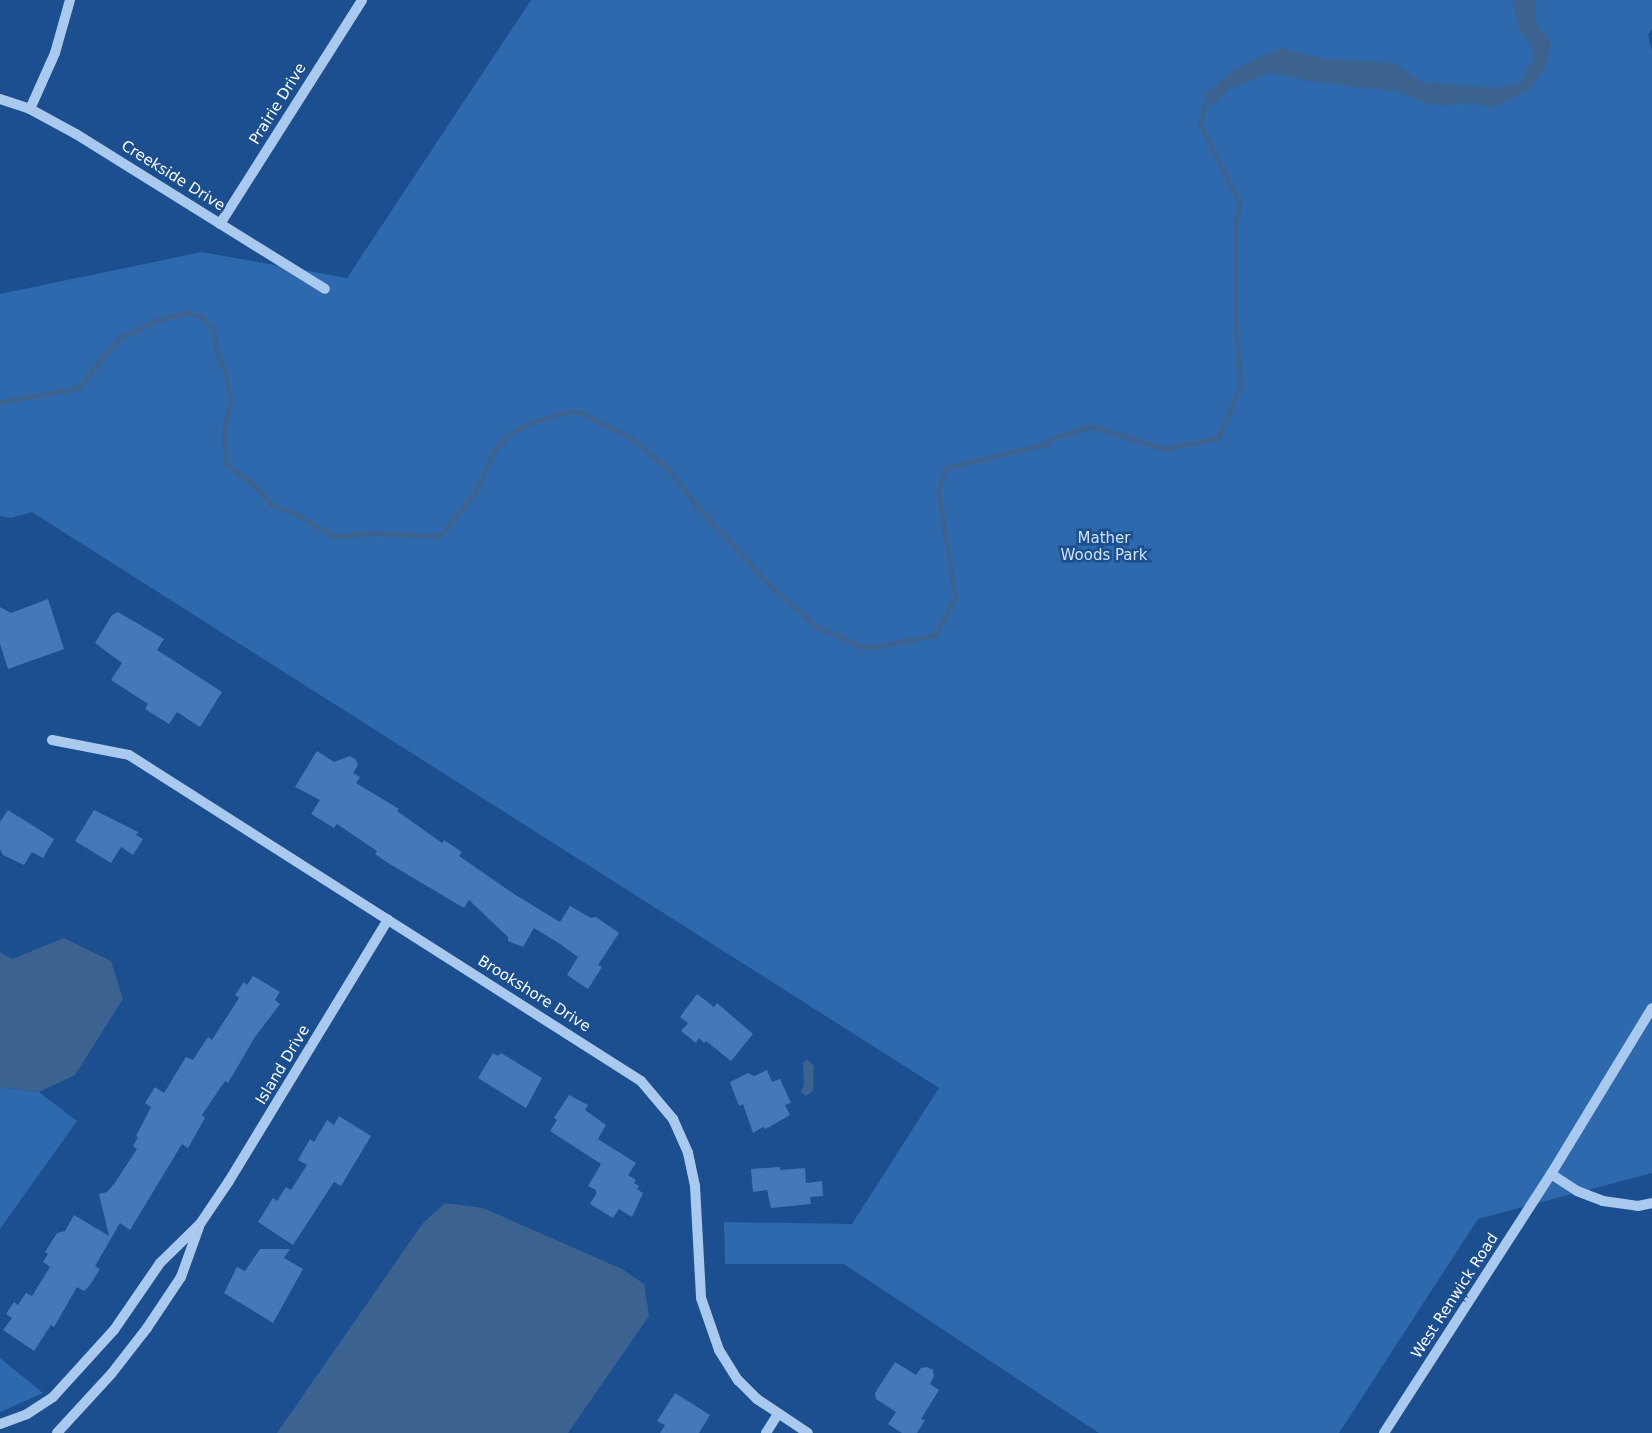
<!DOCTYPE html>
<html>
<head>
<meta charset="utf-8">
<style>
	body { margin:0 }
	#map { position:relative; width:1652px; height:1433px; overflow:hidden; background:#1b4f8f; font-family:"DejaVu Sans",sans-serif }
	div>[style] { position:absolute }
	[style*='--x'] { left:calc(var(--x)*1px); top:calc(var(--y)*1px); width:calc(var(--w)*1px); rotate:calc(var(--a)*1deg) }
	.green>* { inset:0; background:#2e69ad }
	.water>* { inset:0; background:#3c6290 }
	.stream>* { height:5px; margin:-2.5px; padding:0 2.5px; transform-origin:2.5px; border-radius:2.5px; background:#3c6290 }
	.building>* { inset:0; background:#4478b7 }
	.minor>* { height:10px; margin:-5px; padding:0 5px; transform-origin:5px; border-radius:5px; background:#a9c9ee }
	span { translate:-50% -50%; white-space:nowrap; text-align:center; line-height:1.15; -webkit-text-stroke:5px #1b4f8f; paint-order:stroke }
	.street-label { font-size:15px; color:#fff }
	.park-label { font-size:15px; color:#cfe3fa }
</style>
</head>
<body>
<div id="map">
	<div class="green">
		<div style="clip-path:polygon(531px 0,1652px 0,1652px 29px,1648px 34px,1652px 51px,1652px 1173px,1478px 1219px,1339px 1433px,1099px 1433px,844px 1264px,725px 1264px,724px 1222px,852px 1224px,939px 1088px,32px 512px,11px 518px,0 516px,0 294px,202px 252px,347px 278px)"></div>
		<div style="clip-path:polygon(0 1087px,39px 1092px,77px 1121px,0 1229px)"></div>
		<div style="clip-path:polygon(0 1358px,43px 1393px,0 1412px)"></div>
	</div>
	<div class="water">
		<div style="clip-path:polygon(1512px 0,1535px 0,1535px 21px,1551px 43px,1546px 67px,1530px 89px,1493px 108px,1472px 103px,1444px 106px,1424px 103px,1400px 92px,1313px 82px,1272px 73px,1228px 89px,1215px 105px,1202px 97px,1236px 68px,1282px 48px,1319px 58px,1395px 63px,1422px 82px,1498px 88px,1522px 81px,1533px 58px,1531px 47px,1517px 26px)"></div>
		<div style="clip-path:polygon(64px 938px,111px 961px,123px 999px,75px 1075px,39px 1092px,0 1087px,0 952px,12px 959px)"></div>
		<div style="clip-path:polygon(807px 1059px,814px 1066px,813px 1091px,806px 1096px,801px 1092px,804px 1085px,803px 1063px)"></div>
		<div style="clip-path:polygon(445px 1203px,483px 1208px,622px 1269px,644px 1284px,649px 1316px,568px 1433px,277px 1433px,423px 1223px)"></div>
	</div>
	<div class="stream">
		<div style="--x:0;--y:402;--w:80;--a:-10"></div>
		<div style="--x:79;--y:388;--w:34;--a:-54"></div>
		<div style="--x:99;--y:360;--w:32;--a:-46"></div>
		<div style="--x:121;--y:337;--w:38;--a:-25"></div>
		<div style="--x:155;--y:321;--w:34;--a:-15"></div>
		<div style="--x:188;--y:312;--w:14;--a:21"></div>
		<div style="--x:201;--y:317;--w:17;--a:45"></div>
		<div style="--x:213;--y:329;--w:22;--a:82"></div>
		<div style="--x:216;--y:351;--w:26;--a:67"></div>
		<div style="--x:226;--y:375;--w:24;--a:81"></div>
		<div style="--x:230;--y:399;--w:31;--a:101"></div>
		<div style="--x:224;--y:429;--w:35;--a:87"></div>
		<div style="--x:226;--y:464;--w:29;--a:36"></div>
		<div style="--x:249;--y:481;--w:33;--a:46"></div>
		<div style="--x:272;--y:505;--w:30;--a:21"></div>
		<div style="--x:300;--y:516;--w:39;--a:32"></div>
		<div style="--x:333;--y:537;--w:39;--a:-6"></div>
		<div style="--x:372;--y:533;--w:68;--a:2.5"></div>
		<div style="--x:440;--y:536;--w:56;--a:-51.5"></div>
		<div style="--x:475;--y:492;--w:46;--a:-65.7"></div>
		<div style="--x:494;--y:450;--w:24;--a:-45"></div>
		<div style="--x:511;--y:433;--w:21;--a:-28"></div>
		<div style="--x:530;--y:423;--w:37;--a:-17"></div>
		<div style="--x:565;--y:412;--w:15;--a:0"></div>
		<div style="--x:580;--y:412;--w:57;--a:27"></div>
		<div style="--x:631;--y:438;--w:48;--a:40"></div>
		<div style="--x:668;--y:469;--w:41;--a:52.9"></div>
		<div style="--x:693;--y:502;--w:114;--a:47.5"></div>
		<div style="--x:770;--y:586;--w:61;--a:41"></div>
		<div style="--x:816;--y:626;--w:51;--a:24.5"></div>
		<div style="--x:862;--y:647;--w:18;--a:-3"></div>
		<div style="--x:880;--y:646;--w:56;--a:-11.3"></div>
		<div style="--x:935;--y:635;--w:42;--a:-61.6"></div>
		<div style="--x:955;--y:598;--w:107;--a:-99.1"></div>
		<div style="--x:938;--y:492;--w:22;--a:-74"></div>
		<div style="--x:944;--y:471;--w:6;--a:-39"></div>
		<div style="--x:949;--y:467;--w:100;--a:-13.3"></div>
		<div style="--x:1046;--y:444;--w:6;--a:-51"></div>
		<div style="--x:1050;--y:439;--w:43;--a:-17.6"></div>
		<div style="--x:1091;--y:426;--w:69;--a:17.7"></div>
		<div style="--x:1157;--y:447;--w:12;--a:5"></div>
		<div style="--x:1169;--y:448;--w:50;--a:-11.5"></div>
		<div style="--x:1218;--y:438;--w:56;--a:-66.7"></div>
		<div style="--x:1240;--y:387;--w:69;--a:-94.1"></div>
		<div style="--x:1235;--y:318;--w:98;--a:-90"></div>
		<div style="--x:1235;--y:220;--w:11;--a:-68"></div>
		<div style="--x:1239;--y:210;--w:10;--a:-96"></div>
		<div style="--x:1238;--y:200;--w:84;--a:-116.9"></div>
		<div style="--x:1200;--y:125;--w:21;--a:-76"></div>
		<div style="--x:1205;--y:105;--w:10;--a:-45"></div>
	</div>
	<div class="building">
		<div style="clip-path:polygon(48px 599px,64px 649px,8px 669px,0 644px,0 607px,11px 613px)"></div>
		<div style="clip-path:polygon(118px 612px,164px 639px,157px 650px,222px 692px,200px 727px,177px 712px,169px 724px,145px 709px,148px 704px,111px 680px,122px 663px,95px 643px,112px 615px)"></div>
		<div style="clip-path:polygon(317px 751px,334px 762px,350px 756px,356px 760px,358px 765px,353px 773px,360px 777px,356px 783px,399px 809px,397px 811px,442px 843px,444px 840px,462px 852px,459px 856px,514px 894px,560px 922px,570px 906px,591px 918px,596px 917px,619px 933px,598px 965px,602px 967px,588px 989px,567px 975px,578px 957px,560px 944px,534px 928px,523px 947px,508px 941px,508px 937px,469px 900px,464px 908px,388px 863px,375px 854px,377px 851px,337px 824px,334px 828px,311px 814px,320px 800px,295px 787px)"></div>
		<div style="clip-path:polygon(8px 810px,54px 839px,43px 858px,32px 852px,24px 865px,3px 855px,0 849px,0 822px)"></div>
		<div style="clip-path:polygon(94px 810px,138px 832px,136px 835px,143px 839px,133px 855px,121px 847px,111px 863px,75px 841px)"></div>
		<div style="clip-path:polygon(253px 976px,280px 992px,275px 1000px,280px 1004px,255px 1037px,228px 1083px,225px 1081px,202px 1115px,205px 1118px,188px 1148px,182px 1144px,130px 1230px,120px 1223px,95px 1266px,100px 1269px,90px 1285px,84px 1291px,77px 1287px,54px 1327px,51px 1325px,34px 1351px,3px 1330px,12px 1318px,6px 1314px,14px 1302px,18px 1305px,26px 1293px,32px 1296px,50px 1267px,43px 1262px,48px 1254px,45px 1252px,57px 1233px,65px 1231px,74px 1215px,109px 1236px,99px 1194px,107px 1192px,114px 1184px,137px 1149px,133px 1146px,138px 1137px,136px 1136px,151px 1107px,145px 1103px,155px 1087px,164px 1093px,186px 1057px,193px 1060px,208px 1037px,212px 1040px,239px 998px,235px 995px,244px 982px,247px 985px)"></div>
		<div style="clip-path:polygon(697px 994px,714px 1007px,717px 1003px,753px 1034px,731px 1061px,706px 1041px,704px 1043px,699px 1038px,696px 1043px,681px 1031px,688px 1023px,680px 1017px)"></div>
		<div style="clip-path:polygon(493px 1053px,498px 1056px,501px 1053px,542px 1078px,526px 1108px,478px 1078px)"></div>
		<div style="clip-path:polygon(767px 1070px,772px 1082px,780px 1079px,791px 1103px,785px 1105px,790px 1115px,766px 1129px,763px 1127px,753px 1133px,743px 1104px,739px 1106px,730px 1082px,748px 1073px,754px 1076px)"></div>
		<div style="clip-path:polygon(569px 1095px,588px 1105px,585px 1110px,606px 1125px,598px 1139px,636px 1163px,628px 1175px,636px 1180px,634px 1183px,639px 1186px,637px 1189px,643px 1193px,632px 1217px,619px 1209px,613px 1218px,590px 1204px,596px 1194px,596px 1190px,588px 1186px,601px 1164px,550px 1131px,557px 1120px,554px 1118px)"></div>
		<div style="clip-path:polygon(339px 1116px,371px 1136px,341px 1186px,334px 1182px,293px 1245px,258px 1222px,273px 1198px,277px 1201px,286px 1187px,291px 1190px,307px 1165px,298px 1160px,310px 1139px,314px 1142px,327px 1120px,334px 1125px)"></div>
		<div style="clip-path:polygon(780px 1167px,780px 1170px,805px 1168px,806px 1183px,822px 1181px,823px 1196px,810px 1197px,811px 1204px,771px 1208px,767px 1190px,753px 1192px,751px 1169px)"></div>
		<div style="clip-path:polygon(260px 1249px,290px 1249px,284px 1258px,303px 1269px,273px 1323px,224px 1293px,237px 1267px,245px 1271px)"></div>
		<div style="clip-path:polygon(895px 1362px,916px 1375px,921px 1368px,927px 1367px,933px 1370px,934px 1376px,930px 1384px,939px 1390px,921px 1419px,925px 1420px,917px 1433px,902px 1433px,888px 1424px,896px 1412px,876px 1399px,875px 1393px)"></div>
		<div style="clip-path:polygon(675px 1393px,710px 1415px,699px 1433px,660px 1433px,665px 1425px,657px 1421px)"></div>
	</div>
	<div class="minor">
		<div style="--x:0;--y:99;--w:32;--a:18"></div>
		<div style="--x:30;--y:109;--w:52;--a:28.5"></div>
		<div style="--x:76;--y:134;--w:293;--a:31.9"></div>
		<div style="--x:30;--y:109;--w:61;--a:-65.9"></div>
		<div style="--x:55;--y:53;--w:55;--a:-74.2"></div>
		<div style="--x:220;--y:224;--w:265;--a:-57.6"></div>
		<div style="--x:52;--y:740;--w:78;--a:11"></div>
		<div style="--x:129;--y:755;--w:607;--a:32.49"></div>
		<div style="--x:641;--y:1081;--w:50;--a:49.9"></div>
		<div style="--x:673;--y:1119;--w:37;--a:66"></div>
		<div style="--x:688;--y:1153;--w:34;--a:78"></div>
		<div style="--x:695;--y:1186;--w:112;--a:86.9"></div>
		<div style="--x:701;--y:1298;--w:55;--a:70.9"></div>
		<div style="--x:719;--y:1350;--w:36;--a:58"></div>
		<div style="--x:738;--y:1380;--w:27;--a:45"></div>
		<div style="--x:757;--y:1399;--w:61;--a:33.7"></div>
		<div style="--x:1551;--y:1174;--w:31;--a:33"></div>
		<div style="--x:1577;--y:1191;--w:28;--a:21"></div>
		<div style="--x:1603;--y:1201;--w:35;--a:8"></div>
		<div style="--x:1638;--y:1206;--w:14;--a:-12"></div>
		<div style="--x:0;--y:1424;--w:29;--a:-20"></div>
		<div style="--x:27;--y:1414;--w:31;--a:-33"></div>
		<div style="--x:53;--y:1397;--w:91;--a:-47.7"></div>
		<div style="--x:114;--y:1330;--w:81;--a:-55.5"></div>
		<div style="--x:160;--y:1263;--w:56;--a:-44.3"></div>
		<div style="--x:200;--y:1224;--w:52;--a:-56"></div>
		<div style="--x:229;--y:1181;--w:306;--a:-58.7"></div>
		<div style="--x:57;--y:1433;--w:81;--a:-47.5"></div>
		<div style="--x:112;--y:1373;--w:57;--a:-52.1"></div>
		<div style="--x:147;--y:1328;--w:61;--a:-56.3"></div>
		<div style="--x:181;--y:1277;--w:53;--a:-70.2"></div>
		<div style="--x:766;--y:1433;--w:22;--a:-58"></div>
		<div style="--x:1384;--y:1433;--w:308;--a:-57.2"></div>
		<div style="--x:1551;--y:1174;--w:194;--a:-58.7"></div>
	</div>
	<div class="street-label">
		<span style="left:278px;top:104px;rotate:-58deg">Prairie Drive</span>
		<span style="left:173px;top:176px;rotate:32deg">Creekside Drive</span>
		<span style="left:534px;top:994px;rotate:32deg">Brookshore Drive</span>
		<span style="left:283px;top:1065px;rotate:-59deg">Island Drive</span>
		<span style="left:1455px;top:1296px;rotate:-57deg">West Renwick Road</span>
	</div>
	<div class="park-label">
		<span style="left:1104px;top:547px">Mather<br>Woods Park</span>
	</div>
</div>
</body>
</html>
